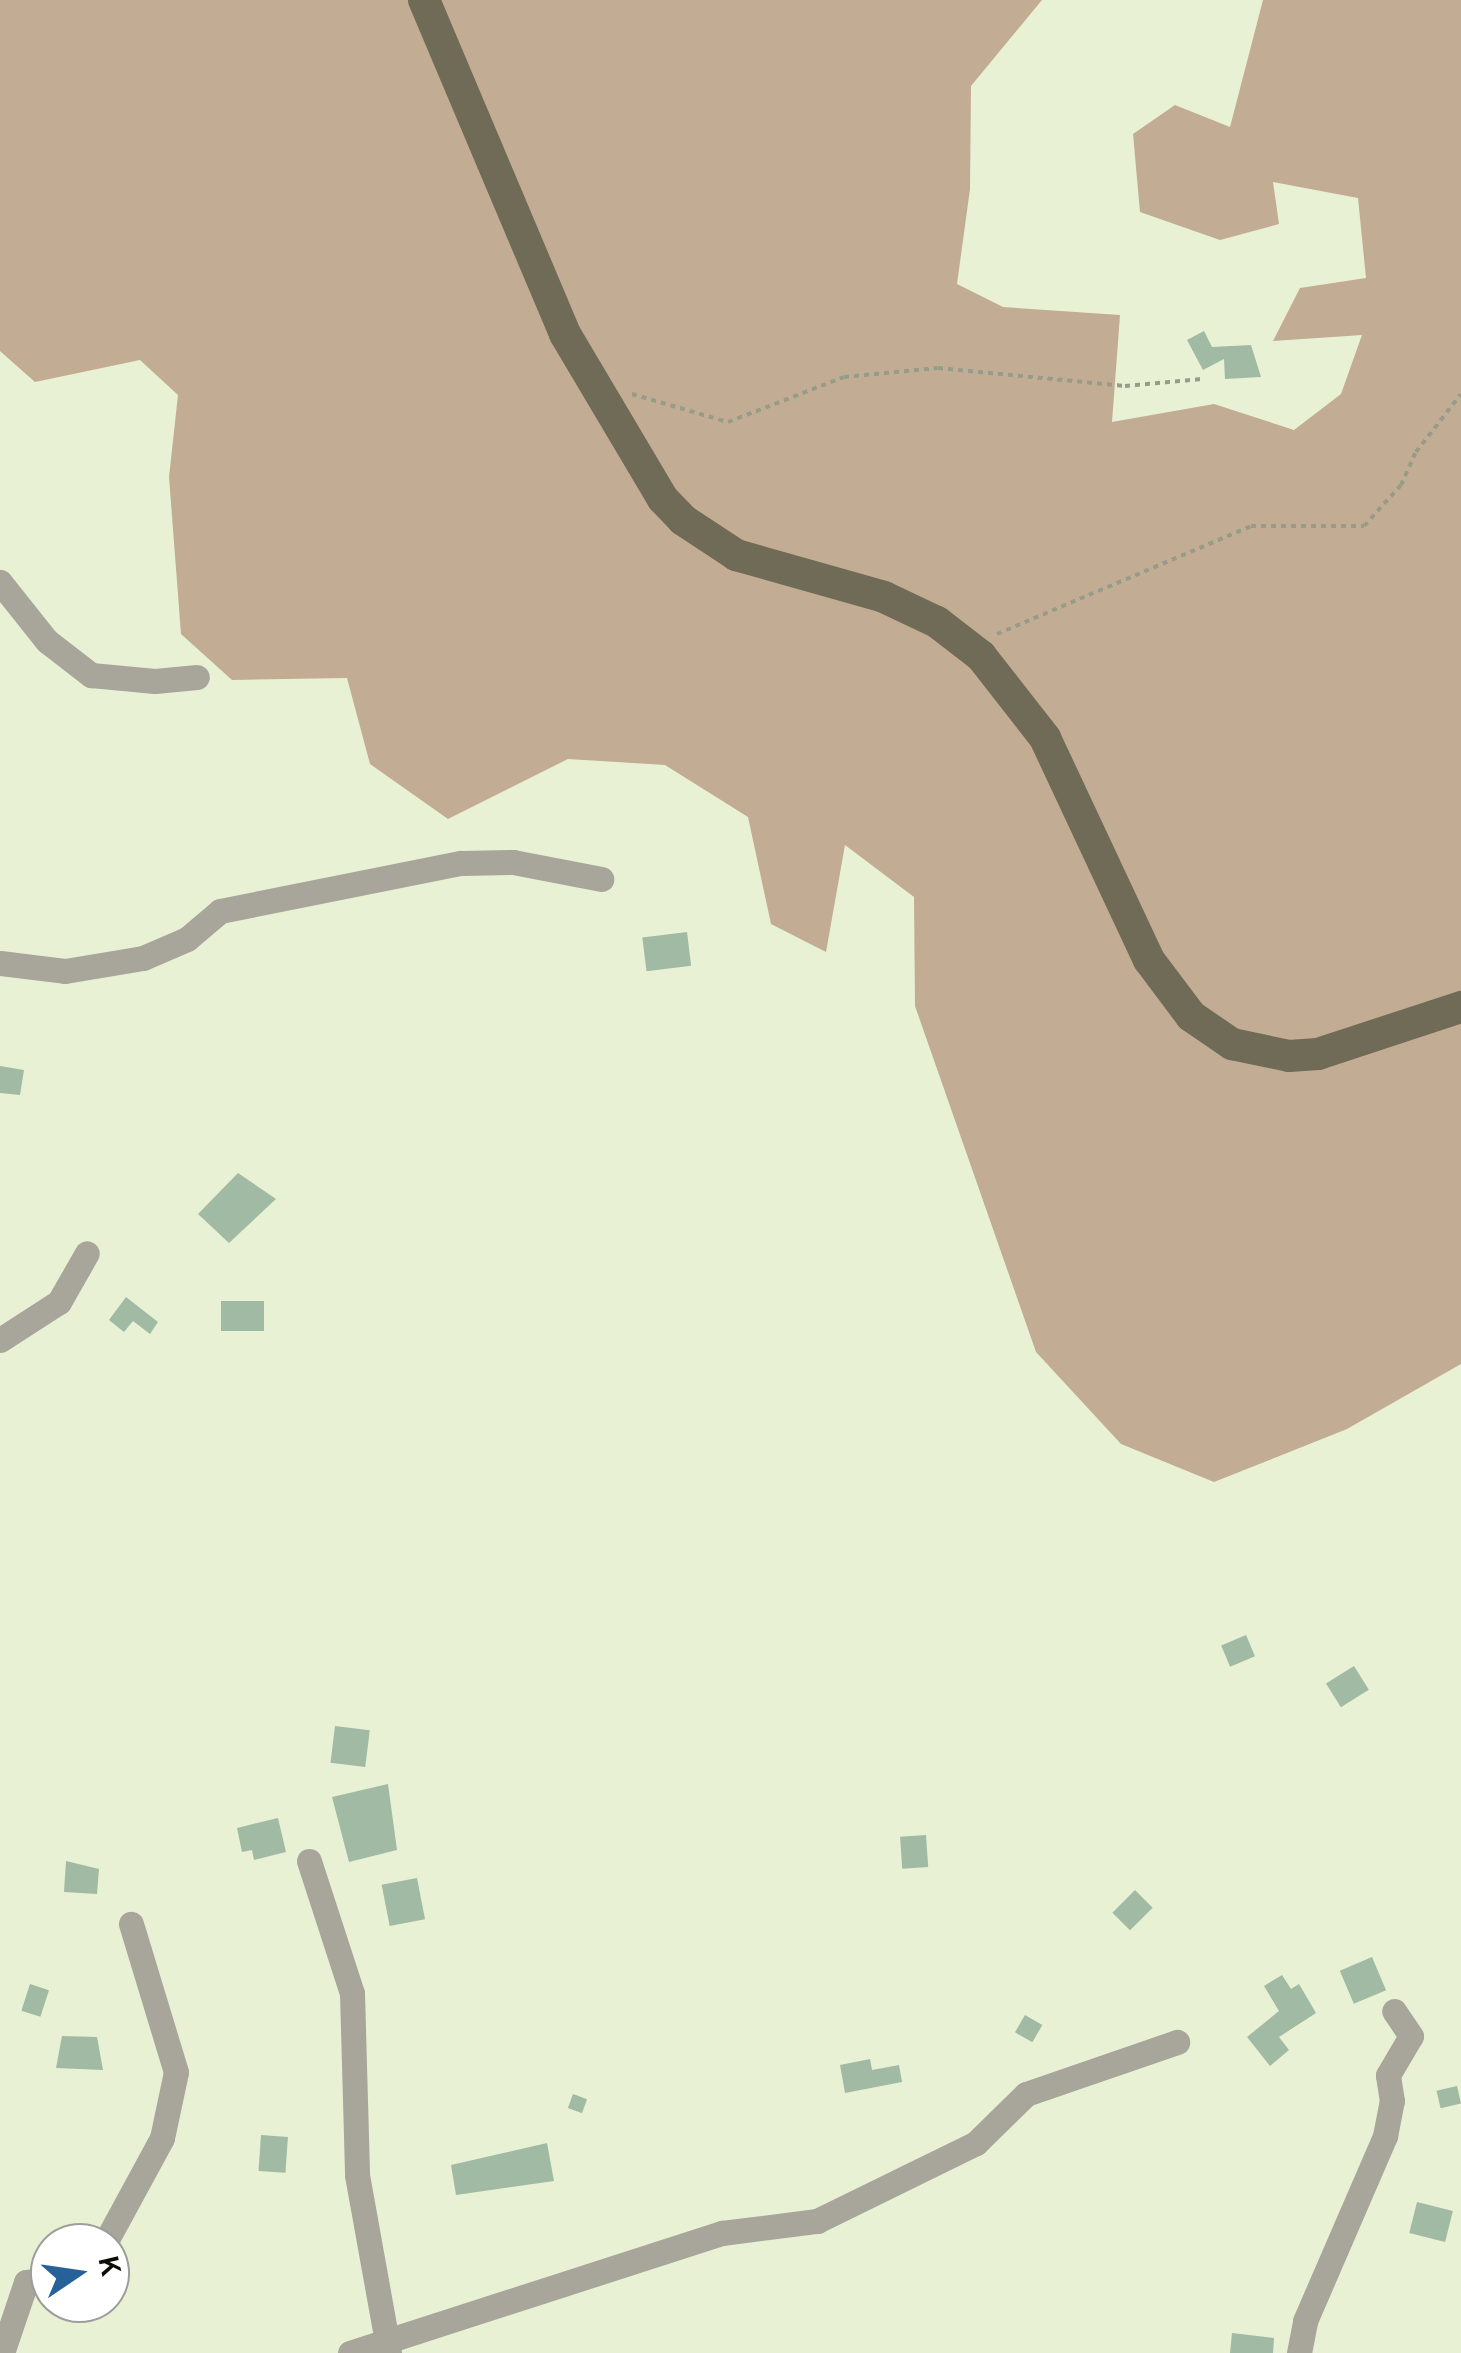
<!DOCTYPE html>
<html>
<head>
<meta charset="utf-8">
<style>
	body { margin:0 }
	#map { position:relative; width:1461px; height:2353px; overflow:hidden; background:#e8f1d4; font-family:Overpass,sans-serif }
	div>[style] { position:absolute }
	[style*='--x'] { left:calc(var(--x)*1px); top:calc(var(--y)*1px); width:calc(var(--w)*1px); rotate:calc(var(--a)*1deg) }
	.forest>* { inset:0; background:#c2ac93 }
	.building>* { inset:0; background:#a1baa3; transform-origin:0 0 }
	.path>* { height:4px; margin-top:-2px; transform-origin:0; background:repeating-linear-gradient(90deg,#969c87 0 5px,transparent 0 10px) }
	.minor>* { height:25px; margin:-12.5px; padding:0 12.5px; transform-origin:12.5px; border-radius:12.5px; background:#a8a59a }
	.major>* { height:32px; margin:-16px; padding:0 16px; transform-origin:16px; border-radius:16px; background:#706b56 }
	span { translate:-50% -50%; white-space:nowrap; text-align:center; line-height:1.15; -webkit-text-stroke:10px #fff; paint-order:stroke }
	.north { position:absolute; left:30px; top:2223px; width:100px; height:100px; box-sizing:border-box; background:#fff; border:2px solid #9d9e9b; border-radius:50%; rotate:77deg; font-size:28px; font-weight:700; line-height:40px; text-align:center; color:#0b0d05 }
	.north::after { content:''; display:block; margin:auto; width:35px; height:45px; background:#276199; clip-path:polygon(50% 0,100% 100%,50% 72%,0 100%) }
</style>
</head>
<body>
<div id="map">
	<div class="forest">
		<div style="clip-path:polygon(0 0,1042px 0,971px 86px,970px 189px,957px 284px,1003px 307px,1120px 315px,1112px 422px,1214px 404px,1294px 430px,1341px 394px,1362px 335px,1273px 341px,1300px 288px,1366px 278px,1358px 198px,1273px 182px,1279px 224px,1220px 240px,1140px 212px,1133px 134px,1175px 105px,1230px 127px,1263px 0,1461px 0,1461px 1364px,1347px 1429px,1214px 1482px,1121px 1444px,1036px 1352px,915px 1006px,914px 897px,845px 845px,826px 952px,771px 924px,748px 817px,665px 765px,568px 759px,448px 819px,370px 764px,347px 678px,232px 680px,181px 634px,169px 477px,178px 395px,140px 360px,35px 382px,0 351px)"></div>
	</div>
	<div class="building">
		<div style="clip-path:polygon(1204px 331px,1212px 347px,1251px 345px,1261px 377px,1225px 379px,1224px 359px,1203px 370px,1187px 340px)"></div>
		<div style="left:687px;top:932px;width:34px;height:45px;rotate:83deg"></div>
		<div style="clip-path:polygon(0 1066px,24px 1070px,20px 1095px,0 1093px)"></div>
		<div style="clip-path:polygon(238px 1173px,276px 1199px,229px 1243px,198px 1214px)"></div>
		<div style="clip-path:polygon(126px 1297px,158px 1322px,150px 1334px,133px 1321px,124px 1332px,109px 1320px)"></div>
		<div style="left:264px;top:1301px;width:30px;height:43px;rotate:90deg"></div>
		<div style="left:1246px;top:1635px;width:23px;height:27px;rotate:67deg"></div>
		<div style="left:1354px;top:1666px;width:28px;height:33px;rotate:58deg"></div>
		<div style="left:335px;top:1726px;width:35px;height:37px;rotate:7deg"></div>
		<div style="clip-path:polygon(388px 1784px,397px 1850px,349px 1862px,332px 1797px)"></div>
		<div style="clip-path:polygon(278px 1818px,286px 1852px,254px 1860px,252px 1850px,242px 1852px,237px 1828px)"></div>
		<div style="left:926px;top:1835px;width:32px;height:26px;rotate:86deg"></div>
		<div style="clip-path:polygon(66px 1861px,99px 1869px,97px 1894px,64px 1892px)"></div>
		<div style="left:417px;top:1878px;width:42px;height:36px;rotate:79deg"></div>
		<div style="left:1135px;top:1890px;width:25px;height:32px;rotate:45deg"></div>
		<div style="left:1372px;top:1957px;width:36px;height:35px;rotate:67deg"></div>
		<div style="clip-path:polygon(1282px 1975px,1291px 1989px,1299px 1984px,1316px 2013px,1279px 2037px,1289px 2050px,1270px 2066px,1247px 2037px,1279px 2011px,1264px 1986px)"></div>
		<div style="left:30px;top:1984px;width:20px;height:28px;rotate:18deg"></div>
		<div style="left:1025px;top:2015px;width:20px;height:20px;rotate:30deg"></div>
		<div style="clip-path:polygon(62px 2036px,97px 2037px,103px 2070px,56px 2068px)"></div>
		<div style="clip-path:polygon(870px 2059px,872px 2070px,899px 2065px,902px 2082px,845px 2093px,840px 2065px)"></div>
		<div style="left:1457px;top:2086px;width:18px;height:21px;rotate:77deg"></div>
		<div style="left:573px;top:2094px;width:15px;height:15px;rotate:20deg"></div>
		<div style="left:261px;top:2135px;width:27px;height:36px;rotate:4deg"></div>
		<div style="clip-path:polygon(547px 2143px,554px 2181px,456px 2195px,451px 2165px)"></div>
		<div style="left:1417px;top:2202px;width:37px;height:32px;rotate:14deg"></div>
		<div style="clip-path:polygon(1232px 2333px,1274px 2338px,1273px 2353px,1230px 2353px)"></div>
	</div>
	<div class="path">
		<div style="--x:632;--y:394;--w:100;--a:16.3"></div>
		<div style="--x:728;--y:422;--w:124;--a:-21.2"></div>
		<div style="--x:844;--y:377;--w:94;--a:-5.5"></div>
		<div style="--x:938;--y:368;--w:188;--a:5.5"></div>
		<div style="--x:1125;--y:386;--w:77;--a:-5.2"></div>
		<div style="--x:997;--y:634;--w:276;--a:-23"></div>
		<div style="--x:1251;--y:526;--w:113;--a:0"></div>
		<div style="--x:1364;--y:526;--w:55;--a:-47.9"></div>
		<div style="--x:1401;--y:485;--w:36;--a:-66"></div>
		<div style="--x:1416;--y:452;--w:73;--a:-52.2"></div>
	</div>
	<div class="minor">
		<div style="--x:0;--y:582;--w:75;--a:51.5"></div>
		<div style="--x:47;--y:641;--w:56;--a:37.7"></div>
		<div style="--x:91;--y:675;--w:64;--a:5.4"></div>
		<div style="--x:155;--y:681;--w:42;--a:-5.4"></div>
		<div style="--x:0;--y:963;--w:65;--a:7"></div>
		<div style="--x:65;--y:971;--w:79;--a:-9.5"></div>
		<div style="--x:143;--y:958;--w:48;--a:-23.4"></div>
		<div style="--x:187;--y:939;--w:43;--a:-40.3"></div>
		<div style="--x:220;--y:911;--w:246;--a:-11.3"></div>
		<div style="--x:461;--y:863;--w:52;--a:-1.1"></div>
		<div style="--x:513;--y:862;--w:90;--a:10.9"></div>
		<div style="--x:0;--y:1340;--w:70;--a:-32.8"></div>
		<div style="--x:59;--y:1302;--w:56;--a:-60.3"></div>
		<div style="--x:309;--y:1861;--w:139;--a:72"></div>
		<div style="--x:352;--y:1993;--w:182;--a:88.4"></div>
		<div style="--x:357;--y:2175;--w:181;--a:79.8"></div>
		<div style="--x:105;--y:2243;--w:119;--a:-61.5"></div>
		<div style="--x:162;--y:2138;--w:67;--a:-78"></div>
		<div style="--x:176;--y:2072;--w:155;--a:-106.9"></div>
		<div style="--x:2;--y:2353;--w:75;--a:-71.3"></div>
		<div style="--x:26;--y:2282;--w:24;--a:-9"></div>
		<div style="--x:350;--y:2353;--w:391;--a:-17.9"></div>
		<div style="--x:722;--y:2233;--w:96;--a:-7.2"></div>
		<div style="--x:817;--y:2221;--w:177;--a:-26.1"></div>
		<div style="--x:976;--y:2143;--w:70;--a:-44.4"></div>
		<div style="--x:1026;--y:2094;--w:160;--a:-19"></div>
		<div style="--x:1299;--y:2353;--w:33;--a:-79"></div>
		<div style="--x:1305;--y:2321;--w:202;--a:-66.6"></div>
		<div style="--x:1385;--y:2136;--w:36;--a:-79"></div>
		<div style="--x:1392;--y:2101;--w:26;--a:-99"></div>
		<div style="--x:1388;--y:2075;--w:45;--a:-59.5"></div>
		<div style="--x:1411;--y:2036;--w:30;--a:-124"></div>
	</div>
	<div class="major">
		<div style="--x:424;--y:0;--w:363;--a:67.1"></div>
		<div style="--x:565;--y:334;--w:192;--a:59.3"></div>
		<div style="--x:663;--y:499;--w:29;--a:46"></div>
		<div style="--x:683;--y:520;--w:64;--a:33.4"></div>
		<div style="--x:736;--y:555;--w:154;--a:15.8"></div>
		<div style="--x:884;--y:597;--w:59;--a:25.3"></div>
		<div style="--x:937;--y:622;--w:56;--a:37.7"></div>
		<div style="--x:981;--y:656;--w:104;--a:52"></div>
		<div style="--x:1045;--y:738;--w:245;--a:64.9"></div>
		<div style="--x:1149;--y:960;--w:70;--a:53.1"></div>
		<div style="--x:1191;--y:1016;--w:50;--a:34.3"></div>
		<div style="--x:1232;--y:1044;--w:58;--a:11.9"></div>
		<div style="--x:1289;--y:1056;--w:29;--a:-4"></div>
		<div style="--x:1318;--y:1054;--w:151;--a:-18.2"></div>
	</div>
	<div class="north">K</div>
</div>
</body>
</html>
